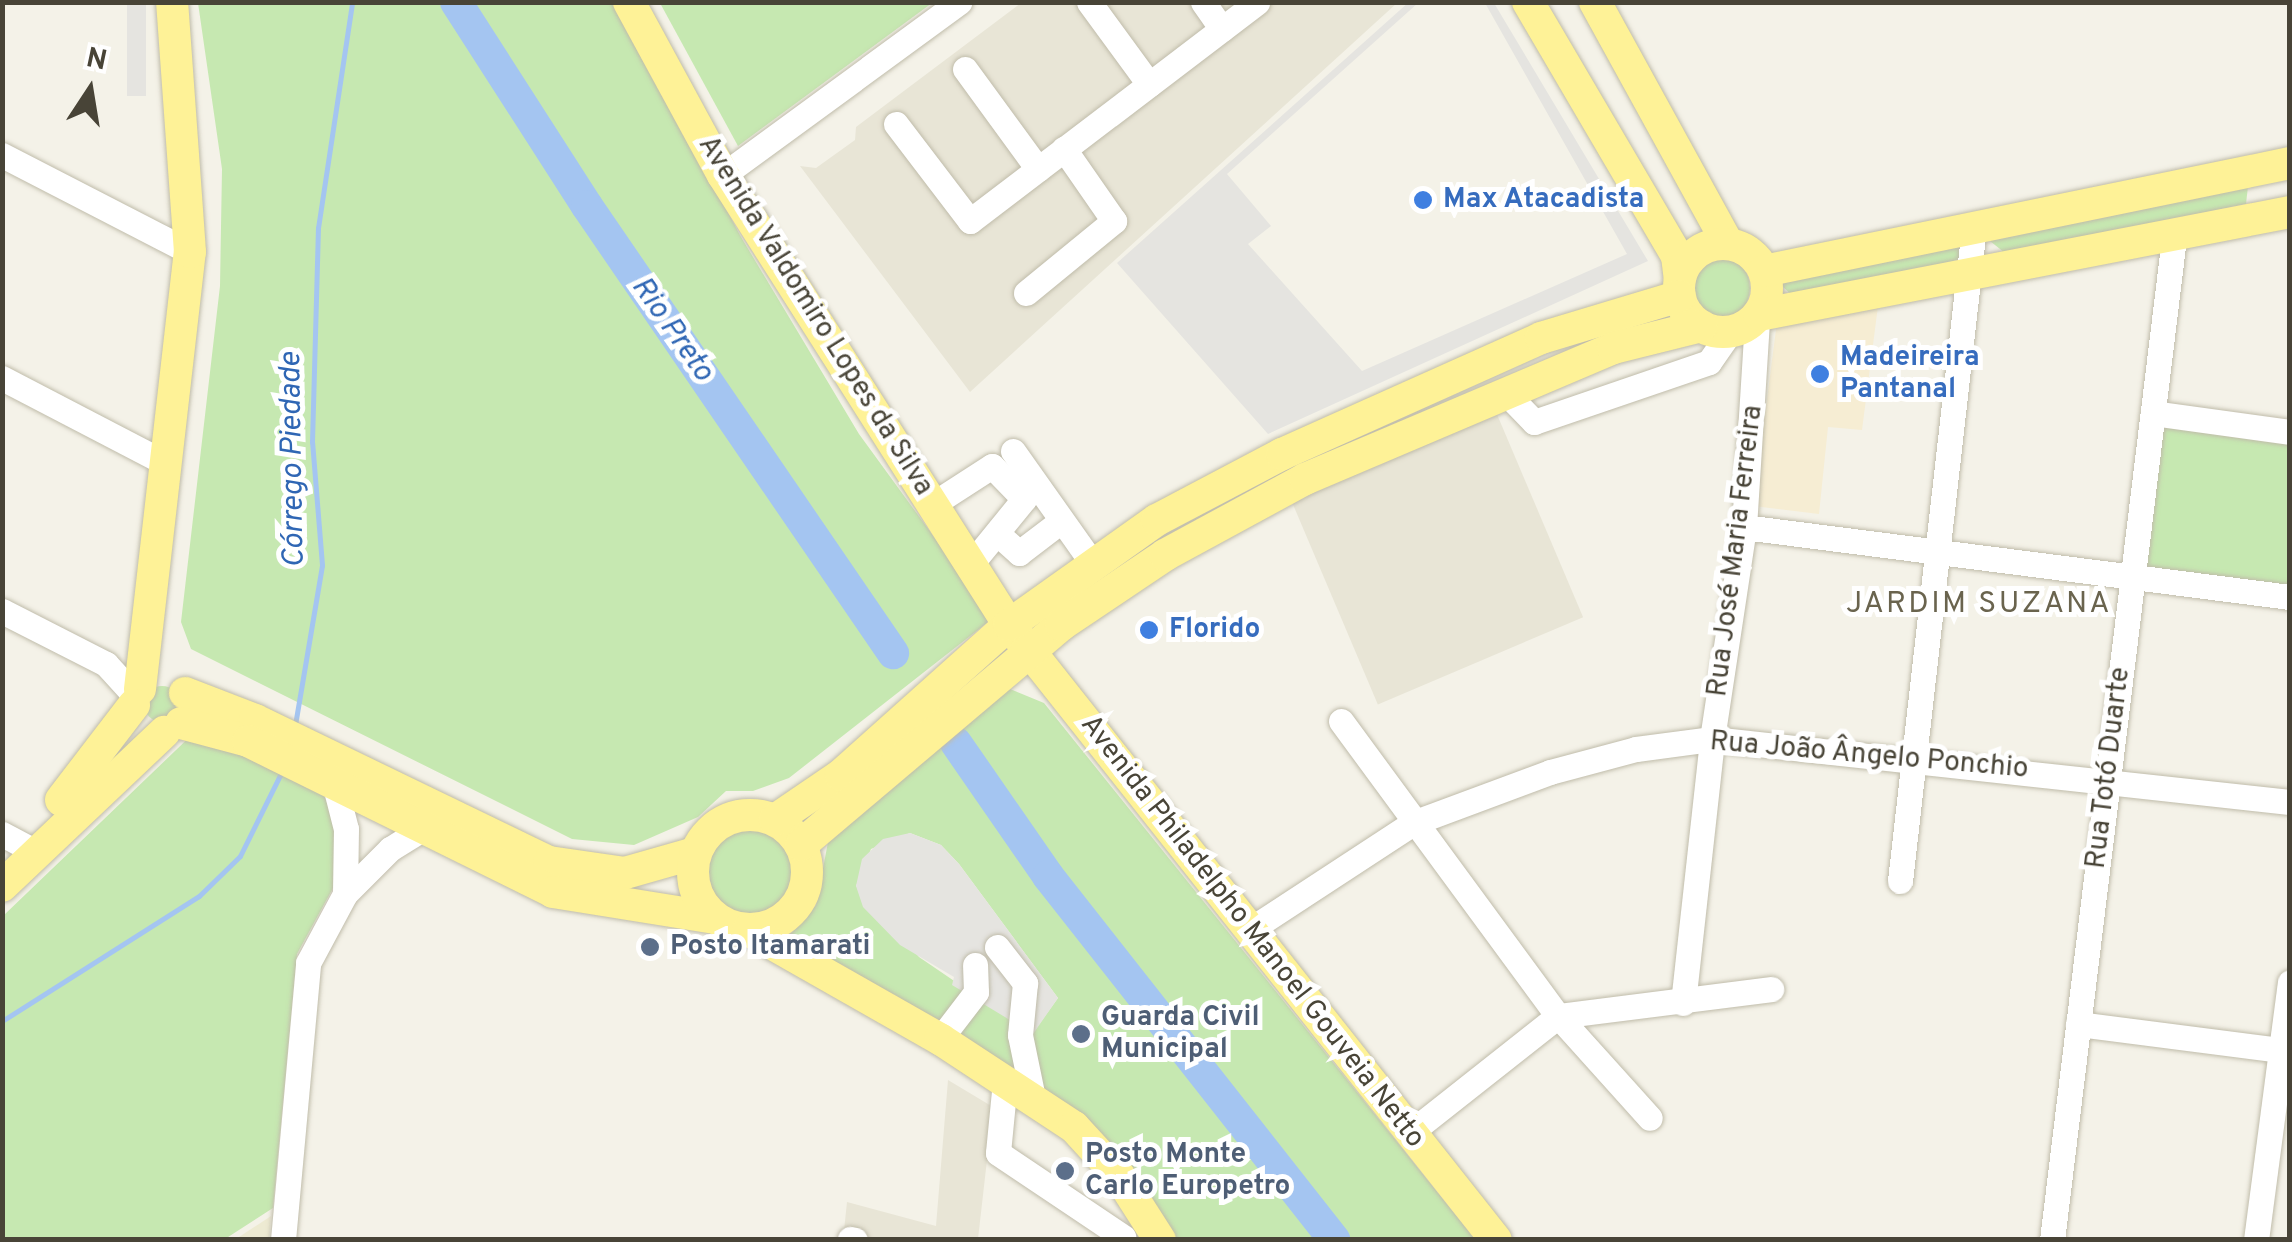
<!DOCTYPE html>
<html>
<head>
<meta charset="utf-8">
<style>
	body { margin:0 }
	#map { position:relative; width:2292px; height:1242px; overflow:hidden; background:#f4f2e8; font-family:Overpass,sans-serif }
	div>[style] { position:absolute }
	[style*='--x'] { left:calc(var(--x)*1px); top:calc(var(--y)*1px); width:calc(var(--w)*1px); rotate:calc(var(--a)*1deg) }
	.residential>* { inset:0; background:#e8e5d6; transform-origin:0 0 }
	.commercial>* { inset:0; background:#f6edd3 }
	.education>* { inset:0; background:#edead2 }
	.green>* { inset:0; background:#c6e8b1 }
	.round { border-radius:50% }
	.parking>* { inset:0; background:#e5e4e0; transform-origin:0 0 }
	.stream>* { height:5px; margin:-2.5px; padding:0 2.5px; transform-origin:2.5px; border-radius:2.5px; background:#a4c5f1 }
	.river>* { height:32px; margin:-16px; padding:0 16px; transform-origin:16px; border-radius:16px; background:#a4c5f1 }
	.roads { filter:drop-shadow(0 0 2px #c0bcaa) drop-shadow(0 0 2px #c0bcaa) }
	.minor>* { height:25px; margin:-12.5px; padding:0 12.5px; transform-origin:12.5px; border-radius:12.5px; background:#fff }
	.major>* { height:32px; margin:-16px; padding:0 16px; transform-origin:16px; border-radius:16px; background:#fef297 }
	.major>.ring { margin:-16px; padding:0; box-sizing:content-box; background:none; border:32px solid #fef297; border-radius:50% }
	.dots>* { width:28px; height:28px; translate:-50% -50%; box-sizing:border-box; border:5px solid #fff; border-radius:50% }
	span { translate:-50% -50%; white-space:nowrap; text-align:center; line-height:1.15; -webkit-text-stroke:10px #fff; paint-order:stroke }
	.shop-label { font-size:28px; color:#366cbe; font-weight:700 }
	.left { translate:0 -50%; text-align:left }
	.street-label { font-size:28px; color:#484437 }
	.service-label { font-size:28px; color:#4e5e75; font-weight:700 }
	.water-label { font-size:30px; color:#2f66b4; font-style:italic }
	.neighbourhood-label { font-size:30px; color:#6a644e; letter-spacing:2.5px }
	.frame { position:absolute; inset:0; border:5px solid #484437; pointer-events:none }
	.north { position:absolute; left:40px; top:40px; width:100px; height:100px; -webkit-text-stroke:8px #fff; paint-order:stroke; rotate:12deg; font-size:28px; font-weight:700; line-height:40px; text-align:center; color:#484437 }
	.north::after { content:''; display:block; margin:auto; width:35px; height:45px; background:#484437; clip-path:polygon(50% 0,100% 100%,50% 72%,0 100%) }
</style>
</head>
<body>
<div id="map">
	<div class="residential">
		<div style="clip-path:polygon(1021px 3px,1397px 3px,970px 392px,800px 166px,816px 168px,855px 140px,856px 127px)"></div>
		<div style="left:1496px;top:412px;width:223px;height:223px;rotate:67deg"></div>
		<div style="clip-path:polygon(948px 1080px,993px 1107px,978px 1239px,843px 1240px,847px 1202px,936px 1226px)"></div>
	</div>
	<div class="commercial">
		<div style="clip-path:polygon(1878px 306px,1862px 430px,1828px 427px,1819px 514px,1753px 506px,1777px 322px)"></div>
	</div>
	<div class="education">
		<div style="clip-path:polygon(271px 1216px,269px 1239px,236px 1239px)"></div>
	</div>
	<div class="green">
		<div style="clip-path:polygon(616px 2px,741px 237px,859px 434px,974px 592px,988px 622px,789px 778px,753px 791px,726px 791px,698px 817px,634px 845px,572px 839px,191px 649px,181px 622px,220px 286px,222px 169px,198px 3px)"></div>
		<div style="clip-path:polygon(660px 3px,932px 3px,738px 146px)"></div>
		<div style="clip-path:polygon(2248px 186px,2246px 204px,2005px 253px,1990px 241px)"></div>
		<div style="clip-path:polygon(1961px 239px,1966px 256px,1953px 261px,1794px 297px,1783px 287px,1783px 281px)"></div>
		<div class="round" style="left:1684px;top:255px;width:66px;height:66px"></div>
		<div style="clip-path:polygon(2163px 424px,2289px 441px,2289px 589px,2144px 569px)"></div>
		<div class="round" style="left:144px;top:686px;width:36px;height:36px"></div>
		<div style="clip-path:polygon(evenodd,1005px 687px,1044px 703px,1475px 1239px,1170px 1239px,1136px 1186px,786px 939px,816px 905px,829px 837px,1005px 687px,910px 833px,941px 845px,959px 864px,1058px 998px,1032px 1034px,919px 957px,856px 886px,871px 849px,910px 833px)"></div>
		<div style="clip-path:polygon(200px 727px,320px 788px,341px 832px,339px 877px,297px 954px,273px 1208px,225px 1239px,3px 1240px,3px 916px)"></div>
		<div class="round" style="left:709px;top:827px;width:90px;height:90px"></div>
	</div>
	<div class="parking">
		<div style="clip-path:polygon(1409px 2px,1418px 3px,1227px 174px,1271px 226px,1248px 244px,1362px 371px,1627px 254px,1485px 3px,1494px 3px,1648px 261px,1268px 434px,1117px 263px)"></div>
		<div style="left:127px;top:3px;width:19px;height:93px"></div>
		<div style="clip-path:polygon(910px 833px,941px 845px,959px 864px,1058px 998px,1033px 1034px,952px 985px,954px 977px,900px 945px,863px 907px,856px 886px,862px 859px,883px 839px)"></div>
	</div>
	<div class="stream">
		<div style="--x:295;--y:725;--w:162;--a:-80.4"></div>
		<div style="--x:322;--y:565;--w:123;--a:-94.6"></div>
		<div style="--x:312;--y:442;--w:214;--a:-88.4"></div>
		<div style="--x:318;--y:228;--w:229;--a:-81.4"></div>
		<div style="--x:2;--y:1021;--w:233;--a:-32.4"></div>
		<div style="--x:199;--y:896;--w:57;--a:-44.3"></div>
		<div style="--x:240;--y:856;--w:97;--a:-63.7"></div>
	</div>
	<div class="river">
		<div style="--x:456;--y:2;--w:242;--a:57.3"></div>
		<div style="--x:587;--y:206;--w:542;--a:55.61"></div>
		<div style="--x:956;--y:743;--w:162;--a:55.3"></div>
		<div style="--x:1048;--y:876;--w:463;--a:51.8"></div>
	</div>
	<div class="roads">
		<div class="minor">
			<div style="--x:1089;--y:2;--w:102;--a:53.8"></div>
			<div style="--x:1203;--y:2;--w:33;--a:55"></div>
			<div style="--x:965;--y:69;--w:124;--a:53.9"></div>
			<div style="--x:896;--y:124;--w:122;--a:52.7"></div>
			<div style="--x:970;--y:221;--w:361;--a:-37.3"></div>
			<div style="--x:2;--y:155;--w:212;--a:27.3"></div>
			<div style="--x:723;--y:175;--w:293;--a:-36.2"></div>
			<div style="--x:1026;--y:293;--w:114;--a:-39.3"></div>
			<div style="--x:1114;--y:221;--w:88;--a:-124.8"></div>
			<div style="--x:2;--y:378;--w:184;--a:27.5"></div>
			<div style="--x:1507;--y:394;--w:39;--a:46"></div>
			<div style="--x:1534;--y:422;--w:185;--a:-18.9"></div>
			<div style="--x:1709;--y:362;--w:37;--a:-55"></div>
			<div style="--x:2153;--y:413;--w:138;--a:7.9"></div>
			<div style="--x:1013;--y:451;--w:135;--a:54.7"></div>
			<div style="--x:933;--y:504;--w:70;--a:-32.8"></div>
			<div style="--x:992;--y:466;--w:46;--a:45.9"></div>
			<div style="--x:1024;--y:499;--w:84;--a:129.2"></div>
			<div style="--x:1744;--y:527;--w:550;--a:7.31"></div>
			<div style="--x:999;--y:535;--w:27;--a:42"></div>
			<div style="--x:1019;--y:553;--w:53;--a:-37.3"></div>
			<div style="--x:2;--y:611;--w:117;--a:27"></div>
			<div style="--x:106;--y:664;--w:45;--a:47.7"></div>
			<div style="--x:1341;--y:721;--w:366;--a:53.7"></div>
			<div style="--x:1558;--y:1016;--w:137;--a:48"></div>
			<div style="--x:335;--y:786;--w:44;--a:75.7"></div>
			<div style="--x:346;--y:829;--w:65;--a:90.9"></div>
			<div style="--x:2;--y:834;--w:41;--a:27.8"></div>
			<div style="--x:1900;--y:881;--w:658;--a:-83.54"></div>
			<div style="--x:1251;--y:929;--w:194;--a:-33.2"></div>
			<div style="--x:1413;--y:823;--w:146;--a:-20.4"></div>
			<div style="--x:1550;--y:772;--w:89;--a:-15"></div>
			<div style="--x:1636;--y:749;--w:77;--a:-7.5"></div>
			<div style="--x:1712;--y:739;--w:581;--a:6.22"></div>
			<div style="--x:997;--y:947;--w:46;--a:52.1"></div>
			<div style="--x:1025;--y:983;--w:52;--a:95.5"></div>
			<div style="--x:1020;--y:1035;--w:64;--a:78.3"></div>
			<div style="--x:1683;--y:1003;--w:266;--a:-83.7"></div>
			<div style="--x:1712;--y:739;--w:214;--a:-81.4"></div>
			<div style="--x:1744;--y:527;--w:209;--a:-86.4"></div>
			<div style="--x:2078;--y:1024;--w:214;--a:7.3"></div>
			<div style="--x:940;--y:1039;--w:59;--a:-52.5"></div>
			<div style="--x:976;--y:992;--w:27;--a:-92"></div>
			<div style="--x:1005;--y:1081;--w:72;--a:95.6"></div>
			<div style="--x:998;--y:1153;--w:151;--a:33.9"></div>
			<div style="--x:1411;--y:1132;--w:187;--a:-38.3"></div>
			<div style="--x:1558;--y:1016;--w:215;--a:-7.2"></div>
			<div style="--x:850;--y:1239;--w:5;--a:11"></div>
			<div style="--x:283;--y:1240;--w:278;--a:-84.8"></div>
			<div style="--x:308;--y:963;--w:78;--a:-61.8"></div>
			<div style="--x:345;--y:894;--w:64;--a:-45"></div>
			<div style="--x:390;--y:849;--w:40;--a:-32"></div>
			<div style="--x:2052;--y:1240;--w:1010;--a:-83.06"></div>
			<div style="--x:2256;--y:1240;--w:260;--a:-82.5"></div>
		</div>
		<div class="major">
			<div style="--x:629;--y:2;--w:197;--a:61.5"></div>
			<div style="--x:723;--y:175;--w:533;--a:57.56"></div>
			<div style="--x:1009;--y:625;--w:784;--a:51.63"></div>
			<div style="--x:1528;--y:2;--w:294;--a:59.6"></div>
			<div style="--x:1677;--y:256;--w:23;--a:83"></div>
			<div style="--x:1595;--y:2;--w:276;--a:61.2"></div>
			<div class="ring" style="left:1679px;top:244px;width:56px;height:56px"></div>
			<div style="--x:1764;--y:271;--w:537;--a:-11.6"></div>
			<div style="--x:1759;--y:315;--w:541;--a:-10.98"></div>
			<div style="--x:140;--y:689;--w:440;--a:-83.5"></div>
			<div style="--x:190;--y:252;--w:251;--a:-94.1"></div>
			<div style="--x:185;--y:693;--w:75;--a:21.1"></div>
			<div style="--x:255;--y:720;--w:326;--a:25.8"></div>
			<div style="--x:549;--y:862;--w:77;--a:8.2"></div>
			<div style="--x:625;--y:873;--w:73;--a:-15.9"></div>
			<div style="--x:181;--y:723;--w:69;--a:15"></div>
			<div style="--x:248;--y:741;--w:340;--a:26.3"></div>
			<div style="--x:553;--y:892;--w:164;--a:9.1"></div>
			<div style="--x:61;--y:800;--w:120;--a:-52.5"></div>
			<div class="ring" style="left:693px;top:815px;width:82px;height:82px"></div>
			<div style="--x:775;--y:820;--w:80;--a:-34.3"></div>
			<div style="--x:841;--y:775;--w:225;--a:-41.8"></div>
			<div style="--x:1009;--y:625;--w:181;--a:-35.4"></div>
			<div style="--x:1157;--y:520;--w:141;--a:-27.8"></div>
			<div style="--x:1282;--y:454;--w:284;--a:-24.1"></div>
			<div style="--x:1541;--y:338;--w:145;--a:-16.8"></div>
			<div style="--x:801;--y:845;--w:341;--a:-40.2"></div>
			<div style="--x:1061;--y:625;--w:125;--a:-33.9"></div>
			<div style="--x:1165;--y:555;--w:159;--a:-28.5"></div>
			<div style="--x:1305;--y:479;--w:335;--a:-23"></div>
			<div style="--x:1613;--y:348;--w:91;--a:-14"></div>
			<div style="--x:2;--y:886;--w:224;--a:-43.5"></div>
			<div style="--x:748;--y:930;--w:221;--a:29.6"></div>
			<div style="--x:940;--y:1039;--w:160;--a:33.3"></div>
			<div style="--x:1074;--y:1127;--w:67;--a:47.4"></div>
			<div style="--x:1119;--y:1176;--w:76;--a:57.4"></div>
		</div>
	</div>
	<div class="dots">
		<div style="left:1423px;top:200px;background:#3f7fe0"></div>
		<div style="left:1820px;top:374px;background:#3f7fe0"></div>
		<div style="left:1149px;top:630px;background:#3f7fe0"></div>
		<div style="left:650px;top:947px;background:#5c6f8a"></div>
		<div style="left:1081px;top:1034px;background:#5c6f8a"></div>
		<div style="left:1065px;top:1171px;background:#5c6f8a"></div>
	</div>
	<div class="shop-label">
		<span class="left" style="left:1443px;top:200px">Max Atacadista</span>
		<span class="left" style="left:1840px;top:374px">Madeireira<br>Pantanal</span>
		<span class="left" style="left:1169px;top:630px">Florido</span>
	</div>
	<div class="street-label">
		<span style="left:815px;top:316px;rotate:58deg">Avenida Valdomiro Lopes da Silva</span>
		<span style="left:1736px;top:551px;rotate:-83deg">Rua José Maria Ferreira</span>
		<span style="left:1869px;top:756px;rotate:5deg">Rua João Ângelo Ponchio</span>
		<span style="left:2109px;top:768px;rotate:-83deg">Rua Totó Duarte</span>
		<span style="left:1252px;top:932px;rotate:52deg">Avenida Philadelpho Manoel Gouveia Netto</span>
	</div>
	<div class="service-label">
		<span class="left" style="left:670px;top:947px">Posto Itamarati</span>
		<span class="left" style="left:1101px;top:1034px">Guarda Civil<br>Municipal</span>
		<span class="left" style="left:1085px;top:1171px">Posto Monte<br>Carlo Europetro</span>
	</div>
	<div class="water-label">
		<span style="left:671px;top:330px;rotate:55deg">Rio Preto</span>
		<span style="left:294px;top:460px;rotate:-91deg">Córrego Piedade</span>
	</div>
	<div class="neighbourhood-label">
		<span style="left:1979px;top:605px">JARDIM SUZANA</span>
	</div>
	<div class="frame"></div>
	<div class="north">N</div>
</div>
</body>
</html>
